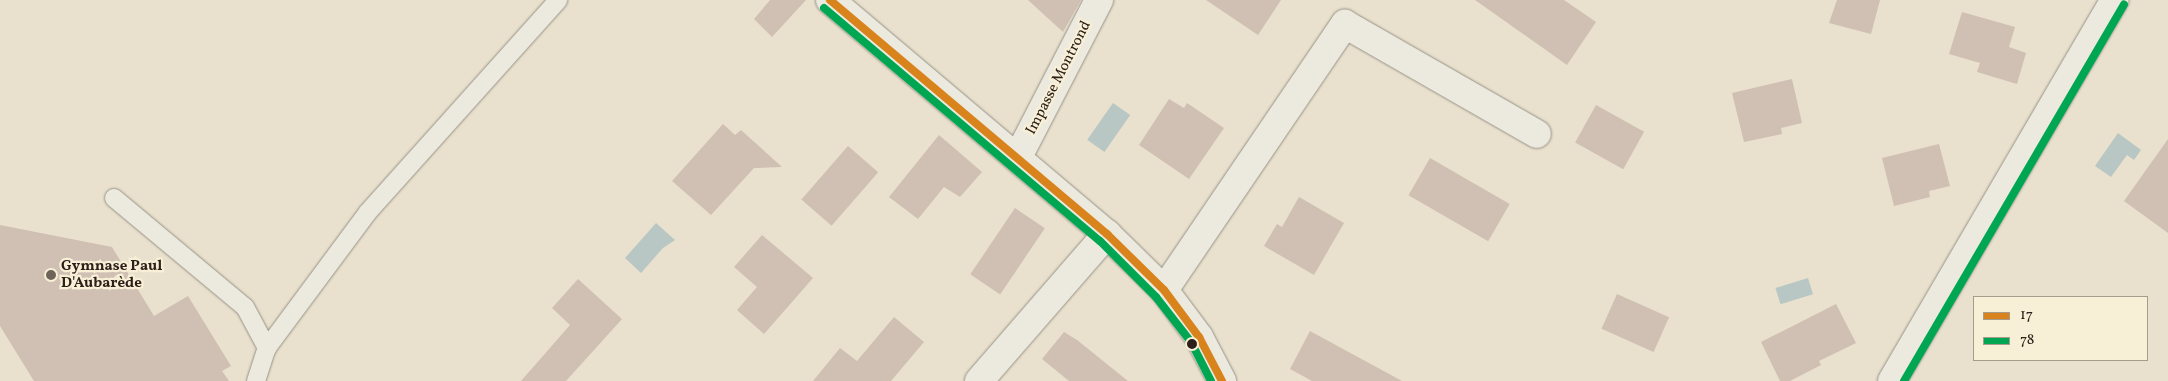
<!DOCTYPE html>
<html>
<head>
<meta charset="utf-8">
<style>
	body { margin:0 }
	#map { position:relative; width:2168px; height:381px; overflow:hidden; background:#e9e1cd; font-family:Vollkorn,serif }
	div>[style] { position:absolute }
	[style*='--x'] { left:calc(var(--x)*1px); top:calc(var(--y)*1px); width:calc(var(--w)*1px); rotate:calc(var(--a)*1deg) }
	.water>* { inset:0; background:#b8c7c3; transform-origin:0 0 }
	.building>* { inset:0; background:#d0bfb3; transform-origin:0 0 }
	.roads { filter:drop-shadow(0 0 1px #989287) drop-shadow(0 0 1px #989287) }
	.lane>* { height:18px; margin:-9px; padding:0 9px; transform-origin:9px; border-radius:9px; background:#ece9df }
	.street>* { height:28px; margin:-14px; padding:0 14px; transform-origin:14px; border-radius:14px; background:#ece9df }
	.secondary>* { height:28px; margin:-14px; padding:0 14px; transform-origin:14px; border-radius:14px; background:#ece9df }
	.bus-1>* { height:8px; margin:-4px; padding:0 4px; transform-origin:4px; border-radius:4px; background:#d9831d }
	.bus-2>* { height:8px; margin:-4px; padding:0 4px; transform-origin:4px; border-radius:4px; background:#00a651 }
	.dots>* { width:14px; height:14px; translate:-50% -50%; box-sizing:border-box; border:2px solid #f8efd7; border-radius:50% }
	span { translate:-50% -50%; white-space:nowrap; text-align:center; line-height:1.15; -webkit-text-stroke:4.5px #f8efd7; paint-order:stroke }
	.street-label { font-size:15px; color:#2d201a }
	.poi-label { font-size:15px; color:#2d201a; font-weight:700 }
	.left { translate:0 -50%; text-align:left }
	.legend { position:absolute; left:1973px; top:296px; width:175px; height:65px; box-sizing:border-box; background:#f8efd7; border:1px solid #a79c8b; margin:0; padding:6px 9px; list-style:none; font-size:15px; color:#2d201a }
	.legend li { display:flex; align-items:center; gap:10px; height:25px }
	.legend b { width:25px; border:1px solid #a79c8b }
</style>
</head>
<body>
<div id="map">
	<div class="water">
		<div style="left:1113px;top:103px;width:21px;height:45px;rotate:35deg"></div>
		<div style="clip-path:polygon(2118px 133px,2141px 150px,2134px 160px,2127px 155px,2111px 177px,2095px 166px)"></div>
		<div style="clip-path:polygon(656px 223px,675px 240px,663px 248px,641px 273px,625px 258px)"></div>
		<div style="left:1808px;top:278px;width:17px;height:34px;rotate:73deg"></div>
	</div>
	<div class="building">
		<div style="clip-path:polygon(770px 0,806px 0,772px 37px,754px 19px)"></div>
		<div style="clip-path:polygon(1028px 0,1081px 0,1063px 32px)"></div>
		<div style="clip-path:polygon(1206px 0,1281px 0,1258px 35px)"></div>
		<div style="clip-path:polygon(1475px 0,1564px 0,1596px 22px,1567px 65px)"></div>
		<div style="clip-path:polygon(1837px 0,1880px 0,1871px 34px,1829px 23px)"></div>
		<div style="clip-path:polygon(1962px 12px,2015px 27px,2009px 47px,2026px 53px,2017px 84px,1977px 72px,1980px 63px,1949px 54px)"></div>
		<div style="clip-path:polygon(1792px 79px,1802px 123px,1781px 128px,1782px 134px,1744px 142px,1732px 93px)"></div>
		<div style="clip-path:polygon(1169px 99px,1184px 108px,1187px 103px,1224px 128px,1189px 179px,1139px 145px)"></div>
		<div style="left:1596px;top:105px;width:55px;height:43px;rotate:29deg"></div>
		<div style="clip-path:polygon(723px 124px,735px 135px,741px 130px,782px 167px,754px 168px,711px 215px,672px 181px)"></div>
		<div style="clip-path:polygon(939px 135px,982px 172px,960px 197px,944px 187px,918px 219px,889px 197px)"></div>
		<div style="clip-path:polygon(2168px 139px,2168px 233px,2124px 201px)"></div>
		<div style="clip-path:polygon(1939px 144px,1950px 186px,1929px 191px,1930px 197px,1894px 206px,1882px 158px)"></div>
		<div style="left:848px;top:146px;width:40px;height:71px;rotate:41deg"></div>
		<div style="left:1430px;top:158px;width:92px;height:43px;rotate:30deg"></div>
		<div style="clip-path:polygon(1299px 197px,1344px 223px,1314px 275px,1264px 246px,1277px 224px,1282px 227px)"></div>
		<div style="left:1015px;top:208px;width:36px;height:80px;rotate:34deg"></div>
		<div style="clip-path:polygon(0 225px,112px 247px,154px 316px,188px 296px,231px 366px,222px 371px,229px 381px,34px 381px,0 326px)"></div>
		<div style="clip-path:polygon(762px 235px,813px 278px,764px 334px,737px 310px,757px 287px,734px 267px)"></div>
		<div style="clip-path:polygon(578px 279px,622px 319px,566px 381px,521px 381px,570px 325px,552px 308px)"></div>
		<div style="left:1617px;top:294px;width:57px;height:38px;rotate:24deg"></div>
		<div style="clip-path:polygon(1836px 304px,1856px 343px,1819px 361px,1821px 365px,1790px 381px,1780px 381px,1761px 342px)"></div>
		<div style="clip-path:polygon(894px 317px,924px 342px,891px 381px,813px 381px,840px 348px,857px 361px)"></div>
		<div style="clip-path:polygon(1310px 331px,1402px 381px,1312px 381px,1290px 369px)"></div>
		<div style="clip-path:polygon(1064px 332px,1077px 340px,1128px 381px,1069px 381px,1042px 359px)"></div>
	</div>
	<div class="roads">
		<div class="lane">
			<div style="--x:114;--y:198;--w:170;--a:39.8"></div>
			<div style="--x:245;--y:307;--w:47;--a:61.8"></div>
			<div style="--x:256;--y:381;--w:35;--a:-72"></div>
			<div style="--x:267;--y:348;--w:169;--a:-53.4"></div>
			<div style="--x:368;--y:212;--w:285;--a:-48.1"></div>
		</div>
		<div class="street">
			<div style="--x:1018;--y:157;--w:177;--a:-62.7"></div>
			<div style="--x:1164;--y:290;--w:322;--a:-55.8"></div>
			<div style="--x:1345;--y:24;--w:221;--a:29.8"></div>
			<div style="--x:979;--y:381;--w:195;--a:-49"></div>
			<div style="--x:1892;--y:381;--w:441;--a:-59.7"></div>
		</div>
		<div class="secondary">
			<div style="--x:830;--y:0;--w:363;--a:40.2"></div>
			<div style="--x:1107;--y:234;--w:80;--a:44.5"></div>
			<div style="--x:1164;--y:290;--w:59;--a:53.3"></div>
			<div style="--x:1199;--y:337;--w:50;--a:62.4"></div>
		</div>
	</div>
	<div class="bus-1">
		<div style="--x:830;--y:0;--w:363;--a:40.2"></div>
		<div style="--x:1107;--y:234;--w:80;--a:44.5"></div>
		<div style="--x:1164;--y:290;--w:59;--a:53.3"></div>
		<div style="--x:1199;--y:337;--w:50;--a:62.4"></div>
	</div>
	<div class="bus-2">
		<div style="--x:824;--y:8;--w:361;--a:40.2"></div>
		<div style="--x:1100;--y:241;--w:79;--a:45"></div>
		<div style="--x:1156;--y:297;--w:57;--a:52.1"></div>
		<div style="--x:1191;--y:342;--w:44;--a:62.9"></div>
		<div style="--x:1904;--y:381;--w:436;--a:-59.7"></div>
	</div>
	<div class="dots">
		<div style="left:51px;top:275px;background:#6f6459"></div>
		<div style="left:1192px;top:344px;background:#2d201a"></div>
	</div>
	<div class="street-label">
		<span style="left:1059px;top:78px;rotate:-63deg">Impasse Montrond</span>
	</div>
	<div class="poi-label">
		<span class="left" style="left:61px;top:275px">Gymnase Paul<br>D'Aubarède</span>
	</div>
	<ul class="legend">
	<li><b style="height:6px;background:#d9831d"></b>17</li>
	<li><b style="height:6px;background:#00a651"></b>78</li>
	</ul>
</div>
</body>
</html>
